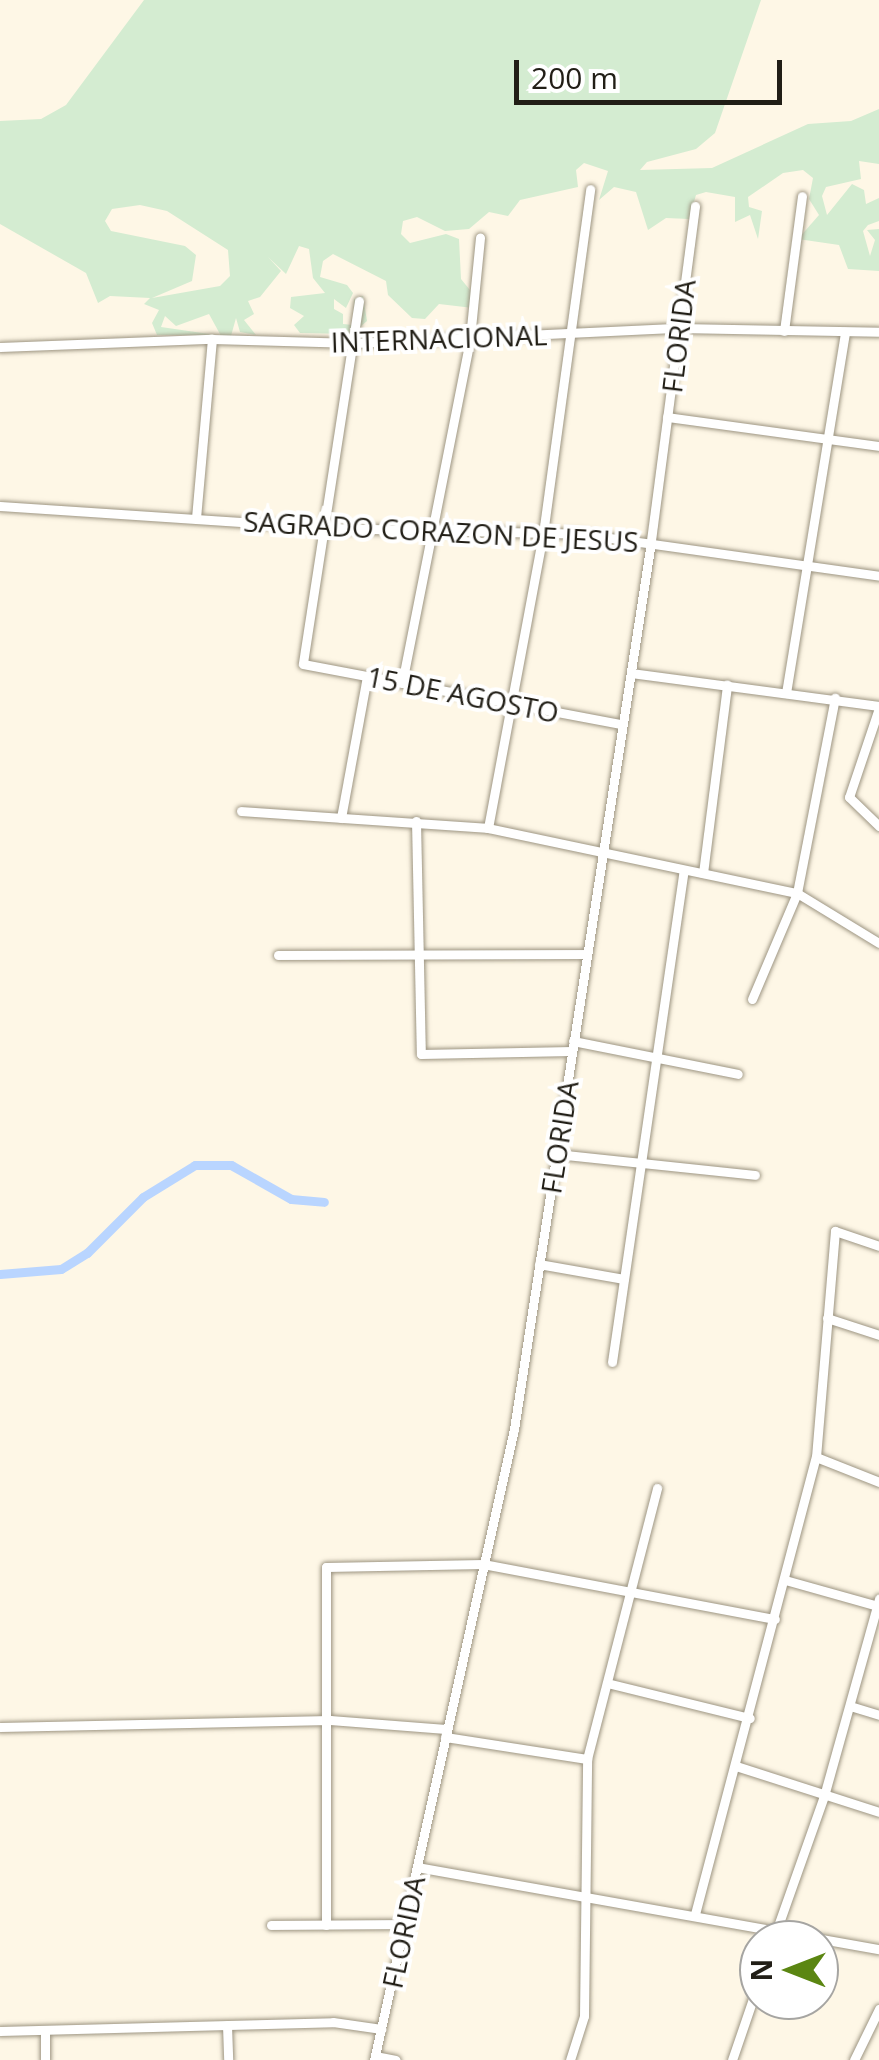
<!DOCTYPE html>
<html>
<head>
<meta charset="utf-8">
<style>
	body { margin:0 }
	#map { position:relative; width:879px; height:2060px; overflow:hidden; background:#fef7e6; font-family:"Open Sans",sans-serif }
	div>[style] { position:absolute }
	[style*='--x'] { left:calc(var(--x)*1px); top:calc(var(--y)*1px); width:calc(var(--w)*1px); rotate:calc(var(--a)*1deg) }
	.green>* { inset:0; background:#d4ecd1 }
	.canal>* { height:9px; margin:-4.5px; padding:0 4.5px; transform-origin:4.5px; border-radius:4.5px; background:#b9d5ff }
	.roads { filter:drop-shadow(0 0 2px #9d9582) drop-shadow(0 0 2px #9d9582) }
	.minor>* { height:9px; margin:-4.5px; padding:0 4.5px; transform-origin:4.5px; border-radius:4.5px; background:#fff }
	span { translate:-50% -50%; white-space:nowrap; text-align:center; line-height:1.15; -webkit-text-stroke:8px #fff; paint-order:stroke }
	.street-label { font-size:28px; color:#211e16 }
	.north { position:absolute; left:739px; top:1920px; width:100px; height:100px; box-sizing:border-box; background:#fff; border:2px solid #a6a5a2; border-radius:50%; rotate:270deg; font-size:28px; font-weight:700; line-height:40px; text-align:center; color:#211e16 }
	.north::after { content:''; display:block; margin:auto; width:35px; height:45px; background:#5b8612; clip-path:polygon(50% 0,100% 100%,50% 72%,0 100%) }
	.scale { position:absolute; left:514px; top:60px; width:268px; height:45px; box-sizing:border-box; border:5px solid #211e16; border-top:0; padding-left:12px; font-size:30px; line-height:35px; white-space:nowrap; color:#211e16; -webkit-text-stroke:8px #fff; paint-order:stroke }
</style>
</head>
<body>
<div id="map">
	<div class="green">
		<div style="clip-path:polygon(evenodd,144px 0,761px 0,715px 133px,696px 149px,647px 162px,640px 170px,712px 168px,808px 124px,851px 121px,879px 109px,879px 164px,859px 161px,861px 179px,826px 187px,822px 196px,827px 215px,852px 184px,864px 190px,866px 204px,879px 198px,879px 221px,868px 225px,863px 231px,870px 256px,875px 240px,867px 230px,879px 229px,879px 271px,848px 269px,839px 245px,798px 239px,819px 215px,809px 199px,813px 178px,803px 170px,783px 173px,748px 197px,749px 207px,762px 211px,758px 239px,750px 215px,735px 222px,735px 197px,706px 192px,696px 195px,689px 219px,666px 218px,648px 230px,636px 192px,614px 187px,599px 200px,608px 171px,584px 163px,576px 170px,578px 187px,520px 200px,508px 216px,489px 212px,469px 229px,445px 231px,417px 217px,403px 221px,401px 234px,410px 243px,446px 234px,459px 239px,461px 279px,474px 295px,473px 308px,439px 304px,425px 319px,412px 318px,388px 295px,386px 281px,333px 254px,323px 261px,320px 277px,347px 285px,353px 293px,346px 308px,334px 299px,334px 309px,343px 314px,343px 324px,353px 325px,354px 299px,363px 296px,367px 321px,352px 334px,300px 333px,294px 325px,304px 316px,290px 308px,291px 297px,325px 293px,313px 278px,309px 249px,299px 246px,286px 274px,268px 257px,281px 271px,260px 297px,248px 301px,254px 314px,244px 320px,256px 335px,240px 332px,236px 318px,231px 336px,221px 336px,209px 314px,176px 326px,165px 316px,161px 327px,216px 335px,157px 335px,152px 323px,159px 310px,144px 304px,150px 298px,110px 296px,98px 303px,86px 273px,0 224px,0 121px,41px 119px,66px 105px,144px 0,140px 205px,167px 211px,228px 250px,230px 276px,220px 286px,152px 298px,192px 281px,196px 255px,185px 246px,111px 231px,105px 221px,112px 209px,140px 205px)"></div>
	</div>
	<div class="canal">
		<div style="--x:0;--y:1274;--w:61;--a:-4.7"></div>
		<div style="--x:61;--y:1269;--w:31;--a:-32"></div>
		<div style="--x:87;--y:1253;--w:79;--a:-45"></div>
		<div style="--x:143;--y:1197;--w:61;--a:-31.6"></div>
		<div style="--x:195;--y:1165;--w:36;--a:0"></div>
		<div style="--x:231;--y:1165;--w:69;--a:29.5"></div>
		<div style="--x:291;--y:1199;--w:33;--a:5"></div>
	</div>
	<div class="roads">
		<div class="minor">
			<div style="--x:359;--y:301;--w:367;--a:98.8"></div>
			<div style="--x:303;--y:664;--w:325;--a:10.7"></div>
			<div style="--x:784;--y:331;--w:136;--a:-82.4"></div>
			<div style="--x:0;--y:347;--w:212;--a:-2.2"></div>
			<div style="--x:212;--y:339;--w:143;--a:1.6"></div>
			<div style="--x:355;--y:343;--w:324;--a:-2.7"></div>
			<div style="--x:679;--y:328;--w:200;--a:1.1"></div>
			<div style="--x:667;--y:417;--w:214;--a:7.8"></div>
			<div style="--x:0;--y:506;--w:328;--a:3.8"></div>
			<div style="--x:327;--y:528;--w:255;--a:1.3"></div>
			<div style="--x:582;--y:534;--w:300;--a:8"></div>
			<div style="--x:196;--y:518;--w:180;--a:-84.9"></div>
			<div style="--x:631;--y:673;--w:250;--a:7.6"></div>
			<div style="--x:402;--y:683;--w:352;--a:-78.8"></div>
			<div style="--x:470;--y:338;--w:101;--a:-84.3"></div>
			<div style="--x:786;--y:693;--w:366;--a:-80.7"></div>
			<div style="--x:879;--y:708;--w:94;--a:108.6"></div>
			<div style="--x:849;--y:797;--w:42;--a:44"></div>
			<div style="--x:241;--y:811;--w:248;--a:3.9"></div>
			<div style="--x:488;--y:828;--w:316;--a:11.9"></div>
			<div style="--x:797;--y:893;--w:96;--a:31.4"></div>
			<div style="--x:341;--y:818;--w:143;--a:-79.6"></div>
			<div style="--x:416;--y:821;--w:233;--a:88.8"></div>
			<div style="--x:421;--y:1054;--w:151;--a:-1.1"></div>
			<div style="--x:488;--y:828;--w:299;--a:-79.4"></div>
			<div style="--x:543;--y:534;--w:348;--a:-82.2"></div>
			<div style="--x:703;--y:873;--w:190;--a:-82.7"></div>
			<div style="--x:278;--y:955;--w:309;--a:-0.2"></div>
			<div style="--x:752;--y:999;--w:115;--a:-67"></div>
			<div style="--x:797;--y:893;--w:199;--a:-79"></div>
			<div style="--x:573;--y:1041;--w:168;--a:11.3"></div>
			<div style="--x:556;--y:1154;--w:200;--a:6"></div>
			<div style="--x:539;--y:1264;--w:86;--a:10"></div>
			<div style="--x:827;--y:1318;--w:55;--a:18.1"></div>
			<div style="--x:612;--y:1362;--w:497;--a:-81.7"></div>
			<div style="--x:816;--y:1457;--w:68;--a:21.6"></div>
			<div style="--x:785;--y:1580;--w:97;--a:15.6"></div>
			<div style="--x:607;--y:1683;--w:147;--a:13.8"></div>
			<div style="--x:850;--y:1706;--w:30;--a:17"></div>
			<div style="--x:0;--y:1727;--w:330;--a:-1.2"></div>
			<div style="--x:330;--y:1720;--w:116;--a:4.4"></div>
			<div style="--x:445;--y:1737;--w:144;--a:8.8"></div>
			<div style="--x:736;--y:1766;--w:150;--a:17.8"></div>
			<div style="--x:417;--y:1867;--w:469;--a:10.1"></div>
			<div style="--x:695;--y:1914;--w:473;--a:-75.2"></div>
			<div style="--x:816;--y:1457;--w:227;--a:-85.2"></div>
			<div style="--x:835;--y:1231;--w:46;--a:18.8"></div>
			<div style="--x:271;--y:1925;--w:133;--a:-0.4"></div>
			<div style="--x:326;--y:1925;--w:358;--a:-90"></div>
			<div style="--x:326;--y:1567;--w:157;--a:-1.1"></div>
			<div style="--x:483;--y:1564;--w:297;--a:10.7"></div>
			<div style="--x:773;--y:1940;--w:153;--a:-70.5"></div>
			<div style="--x:824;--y:1796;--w:205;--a:-74.4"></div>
			<div style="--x:227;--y:2025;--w:35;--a:88"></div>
			<div style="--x:0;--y:2031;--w:333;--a:-1.5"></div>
			<div style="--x:333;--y:2022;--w:49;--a:8.3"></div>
			<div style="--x:45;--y:2031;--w:29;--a:90"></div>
			<div style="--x:375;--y:2056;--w:21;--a:11"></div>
			<div style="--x:374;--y:2060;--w:646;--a:-77.49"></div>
			<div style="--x:514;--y:1429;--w:891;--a:-81.22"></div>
			<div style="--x:650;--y:548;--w:345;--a:-82.5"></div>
			<div style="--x:570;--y:2060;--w:46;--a:-72.3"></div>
			<div style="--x:584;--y:2016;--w:257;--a:-89.3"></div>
			<div style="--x:587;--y:1759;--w:280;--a:-75.5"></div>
			<div style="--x:732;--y:2060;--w:83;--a:-71.1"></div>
			<div style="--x:854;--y:2060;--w:57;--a:-63.9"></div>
		</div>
	</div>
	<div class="street-label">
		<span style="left:678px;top:336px;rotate:-83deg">FLORIDA</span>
		<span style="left:439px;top:338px;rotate:-2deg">INTERNACIONAL</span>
		<span style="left:441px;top:531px;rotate:3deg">SAGRADO CORAZON DE JESUS</span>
		<span style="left:463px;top:694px;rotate:11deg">15 DE AGOSTO</span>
		<span style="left:559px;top:1137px;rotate:-81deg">FLORIDA</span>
		<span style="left:403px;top:1932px;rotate:-78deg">FLORIDA</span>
	</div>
	<div class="north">N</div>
	<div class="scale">200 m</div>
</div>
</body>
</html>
